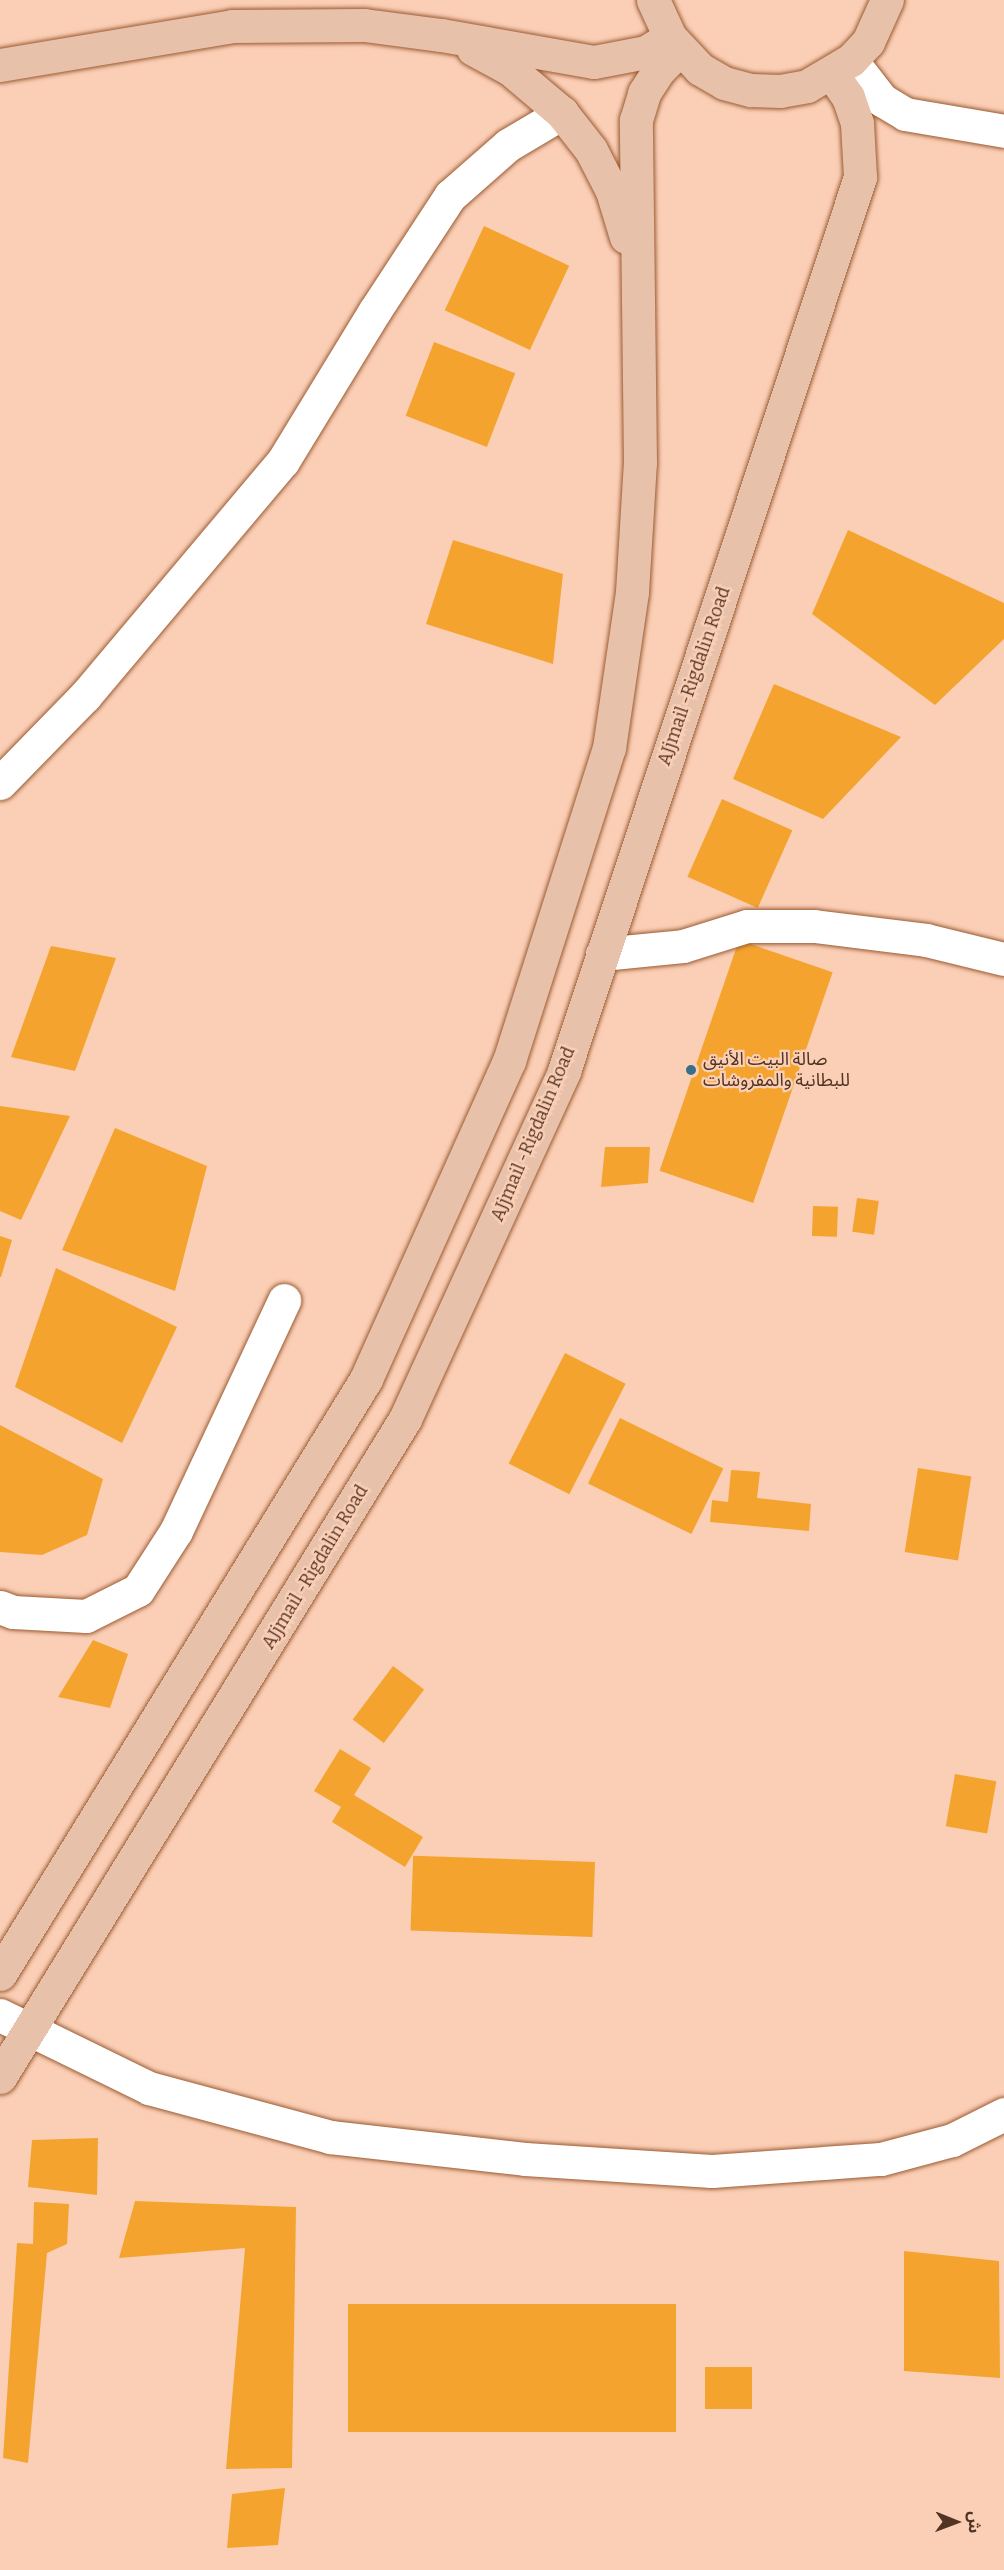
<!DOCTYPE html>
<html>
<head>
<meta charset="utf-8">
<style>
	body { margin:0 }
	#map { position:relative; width:1004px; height:2570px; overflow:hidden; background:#fbcfb6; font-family:Bitter,"Noto Sans Arabic",serif }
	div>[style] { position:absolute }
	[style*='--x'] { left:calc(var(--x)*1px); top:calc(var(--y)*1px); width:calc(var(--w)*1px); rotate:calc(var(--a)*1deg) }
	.building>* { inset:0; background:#f4a42e; transform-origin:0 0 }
	.roads { filter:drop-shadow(0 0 2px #9b5b32) drop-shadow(0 0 2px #9b5b32) }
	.street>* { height:33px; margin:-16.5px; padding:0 16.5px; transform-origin:16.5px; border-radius:16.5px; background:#fff }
	.primary>* { height:33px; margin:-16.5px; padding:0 16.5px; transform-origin:16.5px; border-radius:16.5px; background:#e8c1aa }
	.dots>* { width:16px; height:16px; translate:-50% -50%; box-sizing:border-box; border:3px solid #fbcfb6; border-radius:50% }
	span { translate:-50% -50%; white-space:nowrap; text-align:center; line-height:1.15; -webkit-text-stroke:4.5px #fbcfb6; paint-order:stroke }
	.street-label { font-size:18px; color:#513423 }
	.poi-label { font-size:18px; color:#513423 }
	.left { translate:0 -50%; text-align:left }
	.north { position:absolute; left:926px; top:2492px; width:60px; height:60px; -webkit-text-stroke:4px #fbcfb6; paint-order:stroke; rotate:91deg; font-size:16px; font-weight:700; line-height:24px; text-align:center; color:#513423 }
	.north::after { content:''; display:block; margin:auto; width:21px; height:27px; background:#513423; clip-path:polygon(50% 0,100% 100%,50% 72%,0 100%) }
</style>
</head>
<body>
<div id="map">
	<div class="building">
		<div style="left:484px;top:226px;width:94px;height:93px;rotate:25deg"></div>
		<div style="left:434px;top:342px;width:87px;height:79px;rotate:21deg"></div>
		<div style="clip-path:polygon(848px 530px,1004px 603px,1004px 639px,935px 705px,812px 614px)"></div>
		<div style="clip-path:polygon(453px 540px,563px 574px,553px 664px,426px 624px)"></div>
		<div style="clip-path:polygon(774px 684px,901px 737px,823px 819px,733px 779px)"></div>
		<div style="left:722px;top:799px;width:77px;height:85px;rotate:24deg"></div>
		<div style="left:739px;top:940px;width:99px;height:244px;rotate:19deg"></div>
		<div style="clip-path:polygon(51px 946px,116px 958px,75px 1071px,11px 1057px)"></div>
		<div style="clip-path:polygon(0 1106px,70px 1116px,21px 1220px,0 1211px)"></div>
		<div style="clip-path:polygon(115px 1128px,207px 1166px,175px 1291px,62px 1250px)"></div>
		<div style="clip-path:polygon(605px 1147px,650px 1147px,648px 1183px,601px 1187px)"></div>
		<div style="left:857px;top:1198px;width:22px;height:34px;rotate:8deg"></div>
		<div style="left:813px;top:1206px;width:25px;height:30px;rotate:2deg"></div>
		<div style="clip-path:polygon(0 1236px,12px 1240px,1px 1277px,0 1277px)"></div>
		<div style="clip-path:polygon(56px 1268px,177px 1327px,122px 1443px,15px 1387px)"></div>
		<div style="left:565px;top:1353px;width:68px;height:124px;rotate:27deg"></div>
		<div style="left:620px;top:1418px;width:115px;height:73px;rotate:26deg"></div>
		<div style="clip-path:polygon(0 1425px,103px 1479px,87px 1535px,42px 1555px,0 1552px)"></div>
		<div style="left:918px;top:1468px;width:54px;height:85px;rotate:9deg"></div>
		<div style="clip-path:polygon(731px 1470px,760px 1472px,757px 1498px,811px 1504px,809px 1531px,710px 1522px,712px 1500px,728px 1502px)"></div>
		<div style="clip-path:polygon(93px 1640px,128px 1654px,110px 1708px,58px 1697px)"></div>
		<div style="left:393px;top:1666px;width:39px;height:67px;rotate:37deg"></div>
		<div style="clip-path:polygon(340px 1749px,371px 1768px,354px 1795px,423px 1837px,405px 1867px,332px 1822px,341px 1807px,314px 1791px)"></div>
		<div style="left:955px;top:1774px;width:42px;height:53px;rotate:10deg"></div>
		<div style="left:595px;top:1862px;width:75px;height:182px;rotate:92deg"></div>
		<div style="clip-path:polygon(98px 2138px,97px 2195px,28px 2187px,32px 2140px)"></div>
		<div style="clip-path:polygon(135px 2201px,296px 2207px,292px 2468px,226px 2469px,245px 2248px,119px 2258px)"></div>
		<div style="clip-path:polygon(34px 2202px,69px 2204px,67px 2244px,47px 2253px,28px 2463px,3px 2458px,17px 2243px,33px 2244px)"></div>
		<div style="clip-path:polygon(904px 2251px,999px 2261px,1000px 2378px,904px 2371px)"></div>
		<div style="left:348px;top:2304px;width:328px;height:128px"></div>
		<div style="left:705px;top:2367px;width:47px;height:42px"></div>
		<div style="clip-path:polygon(285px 2488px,278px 2545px,227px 2548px,232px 2494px)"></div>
	</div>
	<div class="roads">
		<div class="street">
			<div style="--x:851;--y:60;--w:51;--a:52.2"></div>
			<div style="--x:882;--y:100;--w:27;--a:31"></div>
			<div style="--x:905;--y:114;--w:100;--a:9.7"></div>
			<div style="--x:0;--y:783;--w:122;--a:-45.7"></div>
			<div style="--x:85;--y:696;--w:307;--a:-49.9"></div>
			<div style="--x:283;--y:461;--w:175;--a:-58.6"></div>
			<div style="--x:374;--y:312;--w:139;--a:-56.8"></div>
			<div style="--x:450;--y:196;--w:77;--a:-41.3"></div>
			<div style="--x:508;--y:145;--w:63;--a:-30.7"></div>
			<div style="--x:602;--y:954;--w:81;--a:-5.6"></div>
			<div style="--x:683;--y:946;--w:67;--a:-17.4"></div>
			<div style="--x:747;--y:926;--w:67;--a:0"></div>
			<div style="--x:814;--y:926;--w:113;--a:7.1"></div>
			<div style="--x:926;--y:940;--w:80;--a:13.7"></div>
			<div style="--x:0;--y:1607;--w:14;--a:21"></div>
			<div style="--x:13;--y:1612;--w:73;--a:3.1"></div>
			<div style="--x:86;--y:1616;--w:58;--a:-26.6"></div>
			<div style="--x:138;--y:1590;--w:70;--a:-57.2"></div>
			<div style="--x:176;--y:1531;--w:255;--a:-64.9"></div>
			<div style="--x:0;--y:2015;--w:166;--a:26.1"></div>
			<div style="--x:149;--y:2088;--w:188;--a:15.1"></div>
			<div style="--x:330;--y:2137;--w:196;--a:6.4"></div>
			<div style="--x:525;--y:2159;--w:187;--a:3.7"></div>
			<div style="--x:712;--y:2171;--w:169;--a:-4.1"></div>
			<div style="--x:881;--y:2159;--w:73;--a:-15"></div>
			<div style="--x:952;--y:2140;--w:58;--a:-26.6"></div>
		</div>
		<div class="primary">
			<div style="--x:653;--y:0;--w:41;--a:65.3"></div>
			<div style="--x:670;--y:37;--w:44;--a:46.8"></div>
			<div style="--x:700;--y:69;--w:28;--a:30"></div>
			<div style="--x:724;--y:83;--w:28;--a:15"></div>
			<div style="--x:751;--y:90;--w:29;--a:2"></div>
			<div style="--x:780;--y:91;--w:27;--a:-10"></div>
			<div style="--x:807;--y:86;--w:51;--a:-30.6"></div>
			<div style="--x:851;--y:60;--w:25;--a:-47"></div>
			<div style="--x:868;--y:42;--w:46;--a:-65.7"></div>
			<div style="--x:473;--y:49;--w:42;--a:28.4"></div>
			<div style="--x:510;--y:69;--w:68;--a:40.2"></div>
			<div style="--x:562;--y:113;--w:47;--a:51.9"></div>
			<div style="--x:591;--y:150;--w:46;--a:62.9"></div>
			<div style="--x:612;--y:191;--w:48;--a:73.1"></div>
			<div style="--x:0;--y:65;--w:235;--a:-9.5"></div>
			<div style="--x:232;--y:26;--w:132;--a:-0.4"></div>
			<div style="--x:364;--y:25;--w:78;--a:7.4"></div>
			<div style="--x:441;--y:35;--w:155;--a:10"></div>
			<div style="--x:594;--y:62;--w:53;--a:-10.9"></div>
			<div style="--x:646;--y:52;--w:28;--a:-32"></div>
			<div style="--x:0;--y:1974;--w:699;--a:-58.4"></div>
			<div style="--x:366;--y:1379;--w:349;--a:-65.8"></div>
			<div style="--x:509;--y:1061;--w:329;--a:-72.3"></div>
			<div style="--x:609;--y:748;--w:158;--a:-81.6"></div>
			<div style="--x:632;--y:592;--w:129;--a:-86.5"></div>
			<div style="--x:640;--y:463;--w:343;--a:-90.7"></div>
			<div style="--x:636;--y:120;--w:28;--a:-73"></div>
			<div style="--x:644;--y:93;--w:27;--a:-57"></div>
			<div style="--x:659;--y:70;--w:28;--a:-45"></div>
			<div style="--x:0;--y:2077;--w:773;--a:-58.39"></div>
			<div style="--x:405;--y:1419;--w:383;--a:-65.4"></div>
			<div style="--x:564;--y:1071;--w:942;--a:-71.68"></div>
			<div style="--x:860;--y:177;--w:54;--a:-93.2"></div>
			<div style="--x:857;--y:123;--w:28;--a:-109"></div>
			<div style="--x:848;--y:97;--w:28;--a:-125"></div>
		</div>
	</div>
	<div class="dots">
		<div style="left:691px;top:1070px;background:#376f89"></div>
	</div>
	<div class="street-label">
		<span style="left:694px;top:676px;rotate:-71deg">AJjmail -Rigdalin Road</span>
		<span style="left:533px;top:1134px;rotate:-67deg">AJjmail -Rigdalin Road</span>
		<span style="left:315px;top:1567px;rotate:-59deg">AJjmail -Rigdalin Road</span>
	</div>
	<div class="poi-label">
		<span class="left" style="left:703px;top:1070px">صالة البيت الأنيق<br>للبطانية والمفروشات</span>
	</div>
	<div class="north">ش</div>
</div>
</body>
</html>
